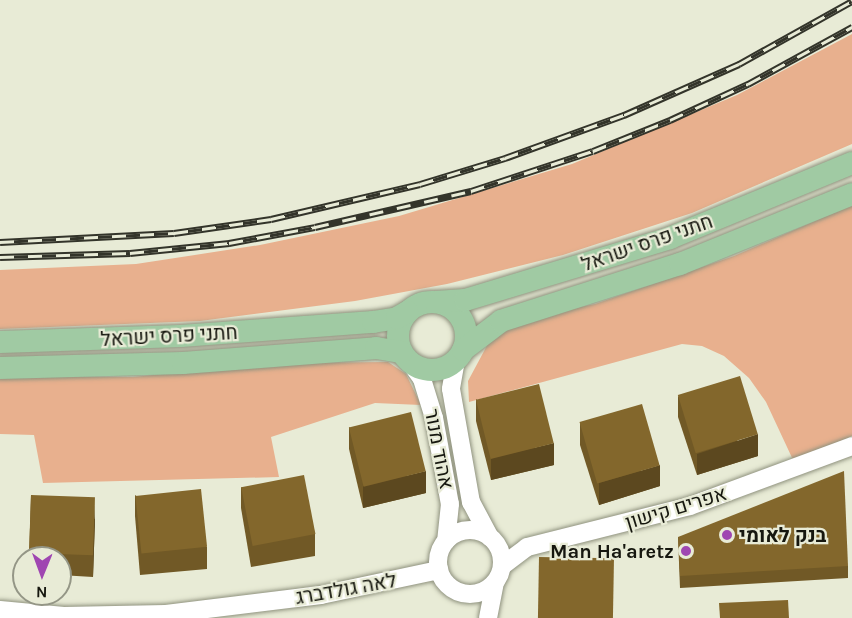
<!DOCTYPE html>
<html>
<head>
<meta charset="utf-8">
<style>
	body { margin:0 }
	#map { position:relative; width:852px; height:618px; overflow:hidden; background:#e8ebd6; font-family:Karla,Heebo,sans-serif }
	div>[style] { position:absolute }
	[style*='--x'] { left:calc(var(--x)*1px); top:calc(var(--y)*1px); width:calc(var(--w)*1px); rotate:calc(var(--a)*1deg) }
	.green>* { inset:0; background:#e8b08e }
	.roads { filter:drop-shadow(0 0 2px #8f927e) drop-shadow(0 0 2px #8f927e) }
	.minor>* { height:18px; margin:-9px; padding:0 9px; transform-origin:9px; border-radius:9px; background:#fff }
	.minor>.ring { margin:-9px; padding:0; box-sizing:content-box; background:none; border:18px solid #fff; border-radius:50% }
	.major>* { height:22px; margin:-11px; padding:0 11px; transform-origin:11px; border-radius:11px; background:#a0caa3 }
	.major>.ring { margin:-11px; padding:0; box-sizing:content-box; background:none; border:22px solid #a0caa3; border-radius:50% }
	.rail>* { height:7px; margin-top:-3.5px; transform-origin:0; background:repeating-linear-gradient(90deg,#e8ebd6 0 14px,#33342a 0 28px); box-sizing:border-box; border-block:2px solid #33342a }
	.wall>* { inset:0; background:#715926 }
	.shaded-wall>* { inset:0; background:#5c481f }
	.building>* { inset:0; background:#83672c; transform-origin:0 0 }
	.dots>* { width:16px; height:16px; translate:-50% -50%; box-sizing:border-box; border:3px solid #e8ebd6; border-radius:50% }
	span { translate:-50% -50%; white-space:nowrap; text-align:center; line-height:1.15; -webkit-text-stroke:4.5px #e8ebd6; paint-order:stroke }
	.street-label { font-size:20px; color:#16170f }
	.poi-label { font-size:20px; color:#16170f; font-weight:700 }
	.left { translate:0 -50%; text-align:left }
	.right { translate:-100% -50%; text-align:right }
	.north { position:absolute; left:12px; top:546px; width:60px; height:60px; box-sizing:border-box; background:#e8ebd6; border:2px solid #949686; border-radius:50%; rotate:181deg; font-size:16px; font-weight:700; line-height:24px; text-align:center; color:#16170f }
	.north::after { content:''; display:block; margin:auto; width:21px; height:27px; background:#9f46b1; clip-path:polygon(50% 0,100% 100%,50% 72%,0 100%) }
</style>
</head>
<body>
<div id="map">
	<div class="green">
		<div style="clip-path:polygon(852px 34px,852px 144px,692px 213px,563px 255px,447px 284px,355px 301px,200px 321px,0 329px,0 270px,136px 264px,260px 245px,399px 216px,572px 164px,737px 95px)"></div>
		<div style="clip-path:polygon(852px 205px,852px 436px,794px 462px,766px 402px,749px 378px,724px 356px,702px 346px,682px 344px,469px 402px,468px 381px,490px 340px,523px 319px,595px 304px,734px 256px)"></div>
		<div style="clip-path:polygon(388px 362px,406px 374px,421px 405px,375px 403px,271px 437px,279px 477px,43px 483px,34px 435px,0 434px,0 377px,133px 377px,280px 363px)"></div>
	</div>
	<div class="roads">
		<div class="minor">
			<div style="--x:456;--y:360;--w:29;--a:100"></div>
			<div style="--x:451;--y:389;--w:115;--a:80"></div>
			<div style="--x:471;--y:502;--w:40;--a:62"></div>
			<div style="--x:409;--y:361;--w:22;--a:54"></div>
			<div style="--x:422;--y:379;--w:41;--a:72.9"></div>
			<div style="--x:434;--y:418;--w:87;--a:79.5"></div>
			<div style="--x:450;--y:504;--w:37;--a:96"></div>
			<div class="ring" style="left:438px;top:530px;width:46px;height:46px"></div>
			<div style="--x:502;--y:566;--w:31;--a:-37"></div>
			<div style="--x:527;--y:547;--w:168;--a:-14.1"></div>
			<div style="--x:690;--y:506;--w:173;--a:-20.3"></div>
			<div style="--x:0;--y:610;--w:64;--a:5.4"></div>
			<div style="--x:64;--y:616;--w:102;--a:-1.1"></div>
			<div style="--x:166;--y:614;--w:156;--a:-7"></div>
			<div style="--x:321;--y:595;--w:121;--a:-12"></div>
			<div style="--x:488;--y:618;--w:36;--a:-79"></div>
		</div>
		<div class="major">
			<div class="ring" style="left:398px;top:302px;width:46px;height:46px"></div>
			<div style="--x:436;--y:302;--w:29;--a:-4"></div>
			<div style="--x:465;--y:300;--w:214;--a:-16.8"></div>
			<div style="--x:670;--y:238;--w:197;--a:-22.4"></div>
			<div style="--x:0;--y:342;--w:181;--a:-1.9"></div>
			<div style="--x:181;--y:336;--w:193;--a:-4.2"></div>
			<div style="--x:373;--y:322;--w:24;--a:-9"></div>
			<div style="--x:397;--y:318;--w:12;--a:-31"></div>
			<div style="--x:463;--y:350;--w:48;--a:-37.3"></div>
			<div style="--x:501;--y:321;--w:188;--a:-17.7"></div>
			<div style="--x:680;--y:264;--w:186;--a:-22.1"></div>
			<div style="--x:0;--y:368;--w:183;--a:-1.6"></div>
			<div style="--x:183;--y:363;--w:194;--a:-4.4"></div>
			<div style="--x:376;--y:348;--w:26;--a:9"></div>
		</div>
	</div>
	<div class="rail">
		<div style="--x:0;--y:242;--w:174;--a:-3"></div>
		<div style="--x:174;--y:233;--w:98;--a:-8.2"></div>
		<div style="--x:271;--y:219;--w:153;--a:-13.2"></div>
		<div style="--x:420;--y:184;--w:89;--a:-17"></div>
		<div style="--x:505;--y:158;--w:127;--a:-19.9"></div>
		<div style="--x:624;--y:115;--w:126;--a:-23.9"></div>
		<div style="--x:739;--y:64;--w:129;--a:-29.1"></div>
		<div style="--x:0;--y:257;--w:130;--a:-1.8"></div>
		<div style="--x:130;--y:253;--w:100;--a:-5.8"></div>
		<div style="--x:229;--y:243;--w:87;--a:-10.5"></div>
		<div style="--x:315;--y:227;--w:160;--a:-13"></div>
		<div style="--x:471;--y:191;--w:128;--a:-18.2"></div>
		<div style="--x:593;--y:151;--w:83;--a:-21.9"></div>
		<div style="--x:670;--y:120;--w:86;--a:-24.8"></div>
		<div style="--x:748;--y:84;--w:119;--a:-28.7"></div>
	</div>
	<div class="wall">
		<div style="clip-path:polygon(678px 396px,758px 456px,697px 475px,678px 417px)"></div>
		<div style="clip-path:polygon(476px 399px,554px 465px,491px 480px,476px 421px)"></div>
		<div style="clip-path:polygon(580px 423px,660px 486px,599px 505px,580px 445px)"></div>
		<div style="clip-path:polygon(349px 427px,426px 493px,363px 508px,349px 449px)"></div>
		<div style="clip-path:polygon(241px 487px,315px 534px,315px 556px,251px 567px,241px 508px)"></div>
		<div style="clip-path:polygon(31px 495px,95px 519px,93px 577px,60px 575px,60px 558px,29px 558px)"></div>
		<div style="clip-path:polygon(135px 495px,207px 547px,207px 569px,140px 575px,135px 516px)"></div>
		<div style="clip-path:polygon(678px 537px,848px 566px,848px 578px,680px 588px)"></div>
	</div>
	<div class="shaded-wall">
		<div style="clip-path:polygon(758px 434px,758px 456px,697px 475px,697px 454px)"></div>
		<div style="clip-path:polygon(554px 443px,554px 465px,491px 480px,491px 458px)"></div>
		<div style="clip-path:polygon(660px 465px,660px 486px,599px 505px,599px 483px)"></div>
		<div style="clip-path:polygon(426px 471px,426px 493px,363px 508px,363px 486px)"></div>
		<div style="clip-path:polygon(95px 497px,95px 519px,93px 577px,93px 555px)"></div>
	</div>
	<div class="building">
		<div style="left:740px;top:376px;width:61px;height:65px;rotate:73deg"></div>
		<div style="left:539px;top:384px;width:61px;height:65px;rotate:76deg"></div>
		<div style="left:642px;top:404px;width:64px;height:65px;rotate:74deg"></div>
		<div style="left:411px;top:412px;width:61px;height:64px;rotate:76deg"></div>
		<div style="clip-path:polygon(844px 471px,848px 566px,680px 576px,678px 537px)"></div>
		<div style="left:304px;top:475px;width:60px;height:64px;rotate:79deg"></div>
		<div style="left:201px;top:489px;width:58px;height:66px;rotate:84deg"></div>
		<div style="left:31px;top:495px;width:64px;height:58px;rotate:2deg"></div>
		<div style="left:539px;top:557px;width:75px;height:61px;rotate:1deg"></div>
		<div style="clip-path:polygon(788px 600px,789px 618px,720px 618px,719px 603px)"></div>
	</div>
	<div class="dots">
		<div style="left:727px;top:535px;background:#9f46b1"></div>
		<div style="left:686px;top:551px;background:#9f46b1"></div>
	</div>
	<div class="street-label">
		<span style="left:647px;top:243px;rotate:-19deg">חתני פרס ישראל</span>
		<span style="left:169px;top:336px;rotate:-3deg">חתני פרס ישראל</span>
		<span style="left:439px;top:449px;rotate:79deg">אהוד מנור</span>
		<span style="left:676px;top:508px;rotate:-17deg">אפרים קישון</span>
		<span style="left:346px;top:589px;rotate:-10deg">לאה גולדברג</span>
	</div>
	<div class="poi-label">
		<span class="left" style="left:739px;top:535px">בנק לאומי</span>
		<span class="right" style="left:674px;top:551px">Man Ha'aretz</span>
	</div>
	<div class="north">N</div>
</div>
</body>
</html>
